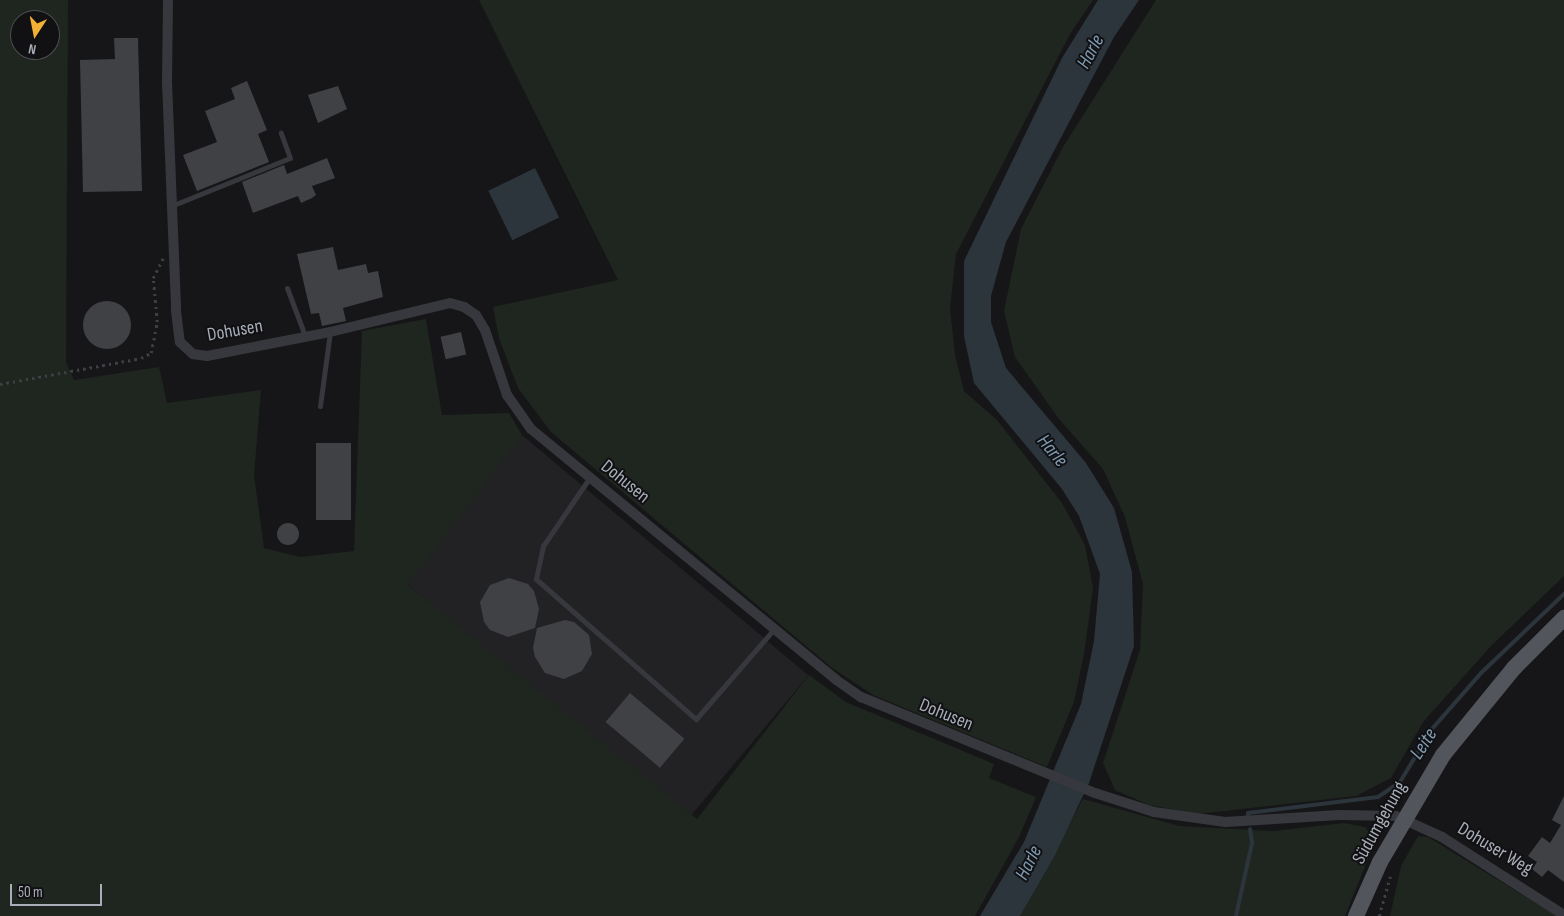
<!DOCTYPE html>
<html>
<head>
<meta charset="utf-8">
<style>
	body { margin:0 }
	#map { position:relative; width:1564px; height:916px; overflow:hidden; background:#161618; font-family:"Sofia Sans Condensed",sans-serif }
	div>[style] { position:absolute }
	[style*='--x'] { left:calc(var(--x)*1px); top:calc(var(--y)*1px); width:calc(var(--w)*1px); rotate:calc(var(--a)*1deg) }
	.built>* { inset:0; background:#222225; transform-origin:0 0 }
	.green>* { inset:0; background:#1e261f }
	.water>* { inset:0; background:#2c353c; transform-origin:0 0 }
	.stream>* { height:4px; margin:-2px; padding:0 2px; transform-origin:2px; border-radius:2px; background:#2c353c }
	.building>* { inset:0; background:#404145; transform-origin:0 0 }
	.round { border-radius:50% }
	.path>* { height:2.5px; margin-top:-1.25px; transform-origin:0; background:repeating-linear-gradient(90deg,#3d3f44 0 2.5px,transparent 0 6.5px) }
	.service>* { height:5px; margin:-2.5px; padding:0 2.5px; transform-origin:2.5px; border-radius:2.5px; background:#37383d }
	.minor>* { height:10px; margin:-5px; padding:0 5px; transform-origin:5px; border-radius:5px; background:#37383d }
	.primary>* { height:16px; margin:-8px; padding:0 8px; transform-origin:8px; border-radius:8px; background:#53555c }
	span { translate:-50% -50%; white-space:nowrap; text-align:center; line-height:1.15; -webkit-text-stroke:4px #111113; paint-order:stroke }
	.street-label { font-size:19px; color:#a8adb8 }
	.water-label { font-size:20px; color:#7f9bb3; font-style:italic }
	.north { position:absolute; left:10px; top:10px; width:50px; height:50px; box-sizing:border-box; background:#111113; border:1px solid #4d4f55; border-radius:50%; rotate:191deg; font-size:14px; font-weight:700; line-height:20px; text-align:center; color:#a8adb8 }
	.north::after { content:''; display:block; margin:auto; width:18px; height:22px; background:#f2b134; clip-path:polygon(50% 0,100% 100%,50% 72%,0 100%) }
	.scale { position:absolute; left:10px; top:884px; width:92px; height:22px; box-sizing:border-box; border:2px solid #a8adb8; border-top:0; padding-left:6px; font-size:15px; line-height:18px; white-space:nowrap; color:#a8adb8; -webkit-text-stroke:4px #111113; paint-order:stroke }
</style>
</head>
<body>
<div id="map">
	<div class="built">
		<div style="left:522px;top:435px;width:374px;height:188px;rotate:40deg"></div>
	</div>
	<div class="green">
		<div style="clip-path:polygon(evenodd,0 0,68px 0,66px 362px,74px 380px,159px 367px,167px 403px,261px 390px,254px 475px,264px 548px,300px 557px,354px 551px,362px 331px,426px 319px,442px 415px,509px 413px,522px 435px,408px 585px,697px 819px,809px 675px,846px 702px,994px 764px,989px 778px,1036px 797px,1018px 839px,975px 916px,0 916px,0 0,20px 20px,50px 20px,50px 50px,20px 50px,20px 20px)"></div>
		<div style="clip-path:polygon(479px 0,1093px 0,1070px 34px,956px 254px,950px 308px,955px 355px,964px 391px,997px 420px,1062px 503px,1085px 545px,1093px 588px,1084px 654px,1074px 702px,1047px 767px,873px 695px,831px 667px,551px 432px,518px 388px,499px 338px,493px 307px,618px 280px)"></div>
		<div style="clip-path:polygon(1156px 0,1564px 0,1564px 576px,1492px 645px,1423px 722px,1391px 778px,1356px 796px,1198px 814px,1149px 805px,1115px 790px,1103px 763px,1140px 650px,1143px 584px,1125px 517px,1103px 469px,1059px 419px,1015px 357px,1004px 311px,1021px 229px,1063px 147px)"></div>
		<div style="clip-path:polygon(1083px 799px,1179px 826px,1274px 831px,1344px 823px,1365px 827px,1376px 839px,1345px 916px,1020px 916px)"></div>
		<div style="clip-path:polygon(1418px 836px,1428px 837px,1557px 916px,1390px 916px,1401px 866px)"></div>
	</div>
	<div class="water">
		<div style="clip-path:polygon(1098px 0,1139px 0,1114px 37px,1006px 242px,991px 296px,991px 322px,1006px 368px,1086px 463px,1114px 508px,1132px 572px,1134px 646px,1089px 783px,1055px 855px,1020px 916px,980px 916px,1024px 842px,1081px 704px,1094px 641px,1100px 574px,1079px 516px,1062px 489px,974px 383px,964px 336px,964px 261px,1062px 58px)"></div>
		<div style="left:535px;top:168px;width:55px;height:52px;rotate:64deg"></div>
	</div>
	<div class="stream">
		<div style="--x:1248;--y:817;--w:4;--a:-90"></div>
		<div style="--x:1248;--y:813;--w:131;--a:-7"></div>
		<div style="--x:1378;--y:797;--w:27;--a:-34"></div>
		<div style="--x:1400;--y:782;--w:62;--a:-58.9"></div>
		<div style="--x:1432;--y:729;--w:74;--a:-48.8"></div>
		<div style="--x:1481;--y:673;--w:115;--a:-43.6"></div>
		<div style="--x:1236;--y:916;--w:75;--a:-77.6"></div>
		<div style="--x:1252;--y:843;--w:14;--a:-98"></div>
	</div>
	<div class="building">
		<div style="clip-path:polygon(114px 38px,138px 38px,142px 191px,83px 192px,80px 60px,115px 59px)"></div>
		<div style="clip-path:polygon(247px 81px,267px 130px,258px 134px,269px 162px,197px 191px,183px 155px,217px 142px,205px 111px,235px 99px,231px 88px)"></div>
		<div style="clip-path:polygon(338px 86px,347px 109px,318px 123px,308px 95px)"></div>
		<div style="clip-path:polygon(327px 158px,335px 178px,312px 186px,316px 195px,312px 198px,301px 203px,298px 196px,253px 213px,242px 182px,284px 165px,287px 174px)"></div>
		<div style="clip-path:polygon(333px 247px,338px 270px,366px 264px,368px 273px,378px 271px,383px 297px,343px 308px,346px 321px,322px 326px,319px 313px,311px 314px,297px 254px)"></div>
		<div class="round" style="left:83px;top:301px;width:48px;height:48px"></div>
		<div style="left:461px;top:332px;width:23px;height:21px;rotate:77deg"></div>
		<div style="left:316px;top:443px;width:35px;height:77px"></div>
		<div class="round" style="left:277px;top:523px;width:22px;height:22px"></div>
		<div style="clip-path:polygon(509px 578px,528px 584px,534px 591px,539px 609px,535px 628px,508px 637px,490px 630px,484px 622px,480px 602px,490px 585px)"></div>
		<div style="clip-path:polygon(565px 620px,574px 622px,589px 635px,592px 654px,582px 671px,564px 679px,545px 673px,535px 657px,533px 648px,537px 628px)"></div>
		<div style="left:630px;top:693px;width:71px;height:38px;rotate:40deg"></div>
		<div style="clip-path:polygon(1564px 796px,1564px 882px,1548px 870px,1542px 877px,1532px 869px,1537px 862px,1528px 856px,1542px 837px,1550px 843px,1561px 825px,1552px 820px)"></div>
	</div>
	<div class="path">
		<div style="--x:0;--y:384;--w:143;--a:-10.4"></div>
		<div style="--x:141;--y:358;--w:11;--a:-27"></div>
		<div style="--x:151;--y:353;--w:32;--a:-79"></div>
		<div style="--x:157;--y:322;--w:44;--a:-95.2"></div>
		<div style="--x:153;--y:278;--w:22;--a:-63"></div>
		<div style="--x:1379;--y:916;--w:41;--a:-74.2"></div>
	</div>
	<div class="service">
		<div style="--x:171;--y:206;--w:128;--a:-22"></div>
		<div style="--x:290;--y:158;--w:27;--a:-110"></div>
		<div style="--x:287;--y:288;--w:51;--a:69.4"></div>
		<div style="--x:320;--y:406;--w:75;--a:-82.3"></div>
		<div style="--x:590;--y:477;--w:83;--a:124.3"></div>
		<div style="--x:543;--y:546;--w:34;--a:102"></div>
		<div style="--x:536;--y:579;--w:213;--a:41.2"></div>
		<div style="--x:696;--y:719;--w:119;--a:-49.1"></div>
	</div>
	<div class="minor">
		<div style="--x:168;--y:0;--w:82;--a:90.7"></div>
		<div style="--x:167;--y:82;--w:229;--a:87.7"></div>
		<div style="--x:176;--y:311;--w:31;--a:83"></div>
		<div style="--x:180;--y:342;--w:18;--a:43"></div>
		<div style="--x:193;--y:354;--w:14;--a:8"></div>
		<div style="--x:207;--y:356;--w:125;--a:-11"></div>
		<div style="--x:330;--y:332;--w:123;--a:-13.6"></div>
		<div style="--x:450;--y:303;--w:15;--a:16"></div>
		<div style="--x:464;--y:307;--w:14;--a:34"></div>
		<div style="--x:476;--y:315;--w:17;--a:59"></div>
		<div style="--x:485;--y:330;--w:69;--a:71.3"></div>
		<div style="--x:507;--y:395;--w:42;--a:54.8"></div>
		<div style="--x:531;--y:429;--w:394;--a:39.4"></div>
		<div style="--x:835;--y:679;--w:32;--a:35"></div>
		<div style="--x:861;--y:697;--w:253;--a:22.3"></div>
		<div style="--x:1095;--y:793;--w:62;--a:17.9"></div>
		<div style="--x:1154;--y:812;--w:72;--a:8"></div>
		<div style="--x:1225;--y:822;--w:114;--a:-3.5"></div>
		<div style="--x:1339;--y:815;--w:57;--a:1"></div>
		<div style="--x:1396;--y:816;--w:51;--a:24.5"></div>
		<div style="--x:1442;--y:837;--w:145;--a:32.6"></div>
	</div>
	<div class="primary">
		<div style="--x:1356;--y:916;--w:59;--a:-66"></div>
		<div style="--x:1380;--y:862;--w:124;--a:-59.5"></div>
		<div style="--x:1443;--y:755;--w:112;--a:-50.8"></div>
		<div style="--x:1514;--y:668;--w:71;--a:-45"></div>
	</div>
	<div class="street-label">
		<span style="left:235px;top:331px;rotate:-10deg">Dohusen</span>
		<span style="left:625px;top:482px;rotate:39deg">Dohusen</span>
		<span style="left:946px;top:715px;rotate:22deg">Dohusen</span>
		<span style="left:1380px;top:823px;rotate:-61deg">Südumgehung</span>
		<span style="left:1495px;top:849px;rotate:31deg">Dohuser Weg</span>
	</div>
	<div class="water-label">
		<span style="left:1091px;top:52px;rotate:-62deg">Harle</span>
		<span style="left:1052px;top:451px;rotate:50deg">Harle</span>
		<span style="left:1424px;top:744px;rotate:-57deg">Leite</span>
		<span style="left:1029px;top:863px;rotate:-63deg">Harle</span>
	</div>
	<div class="north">N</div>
	<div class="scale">50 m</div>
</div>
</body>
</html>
